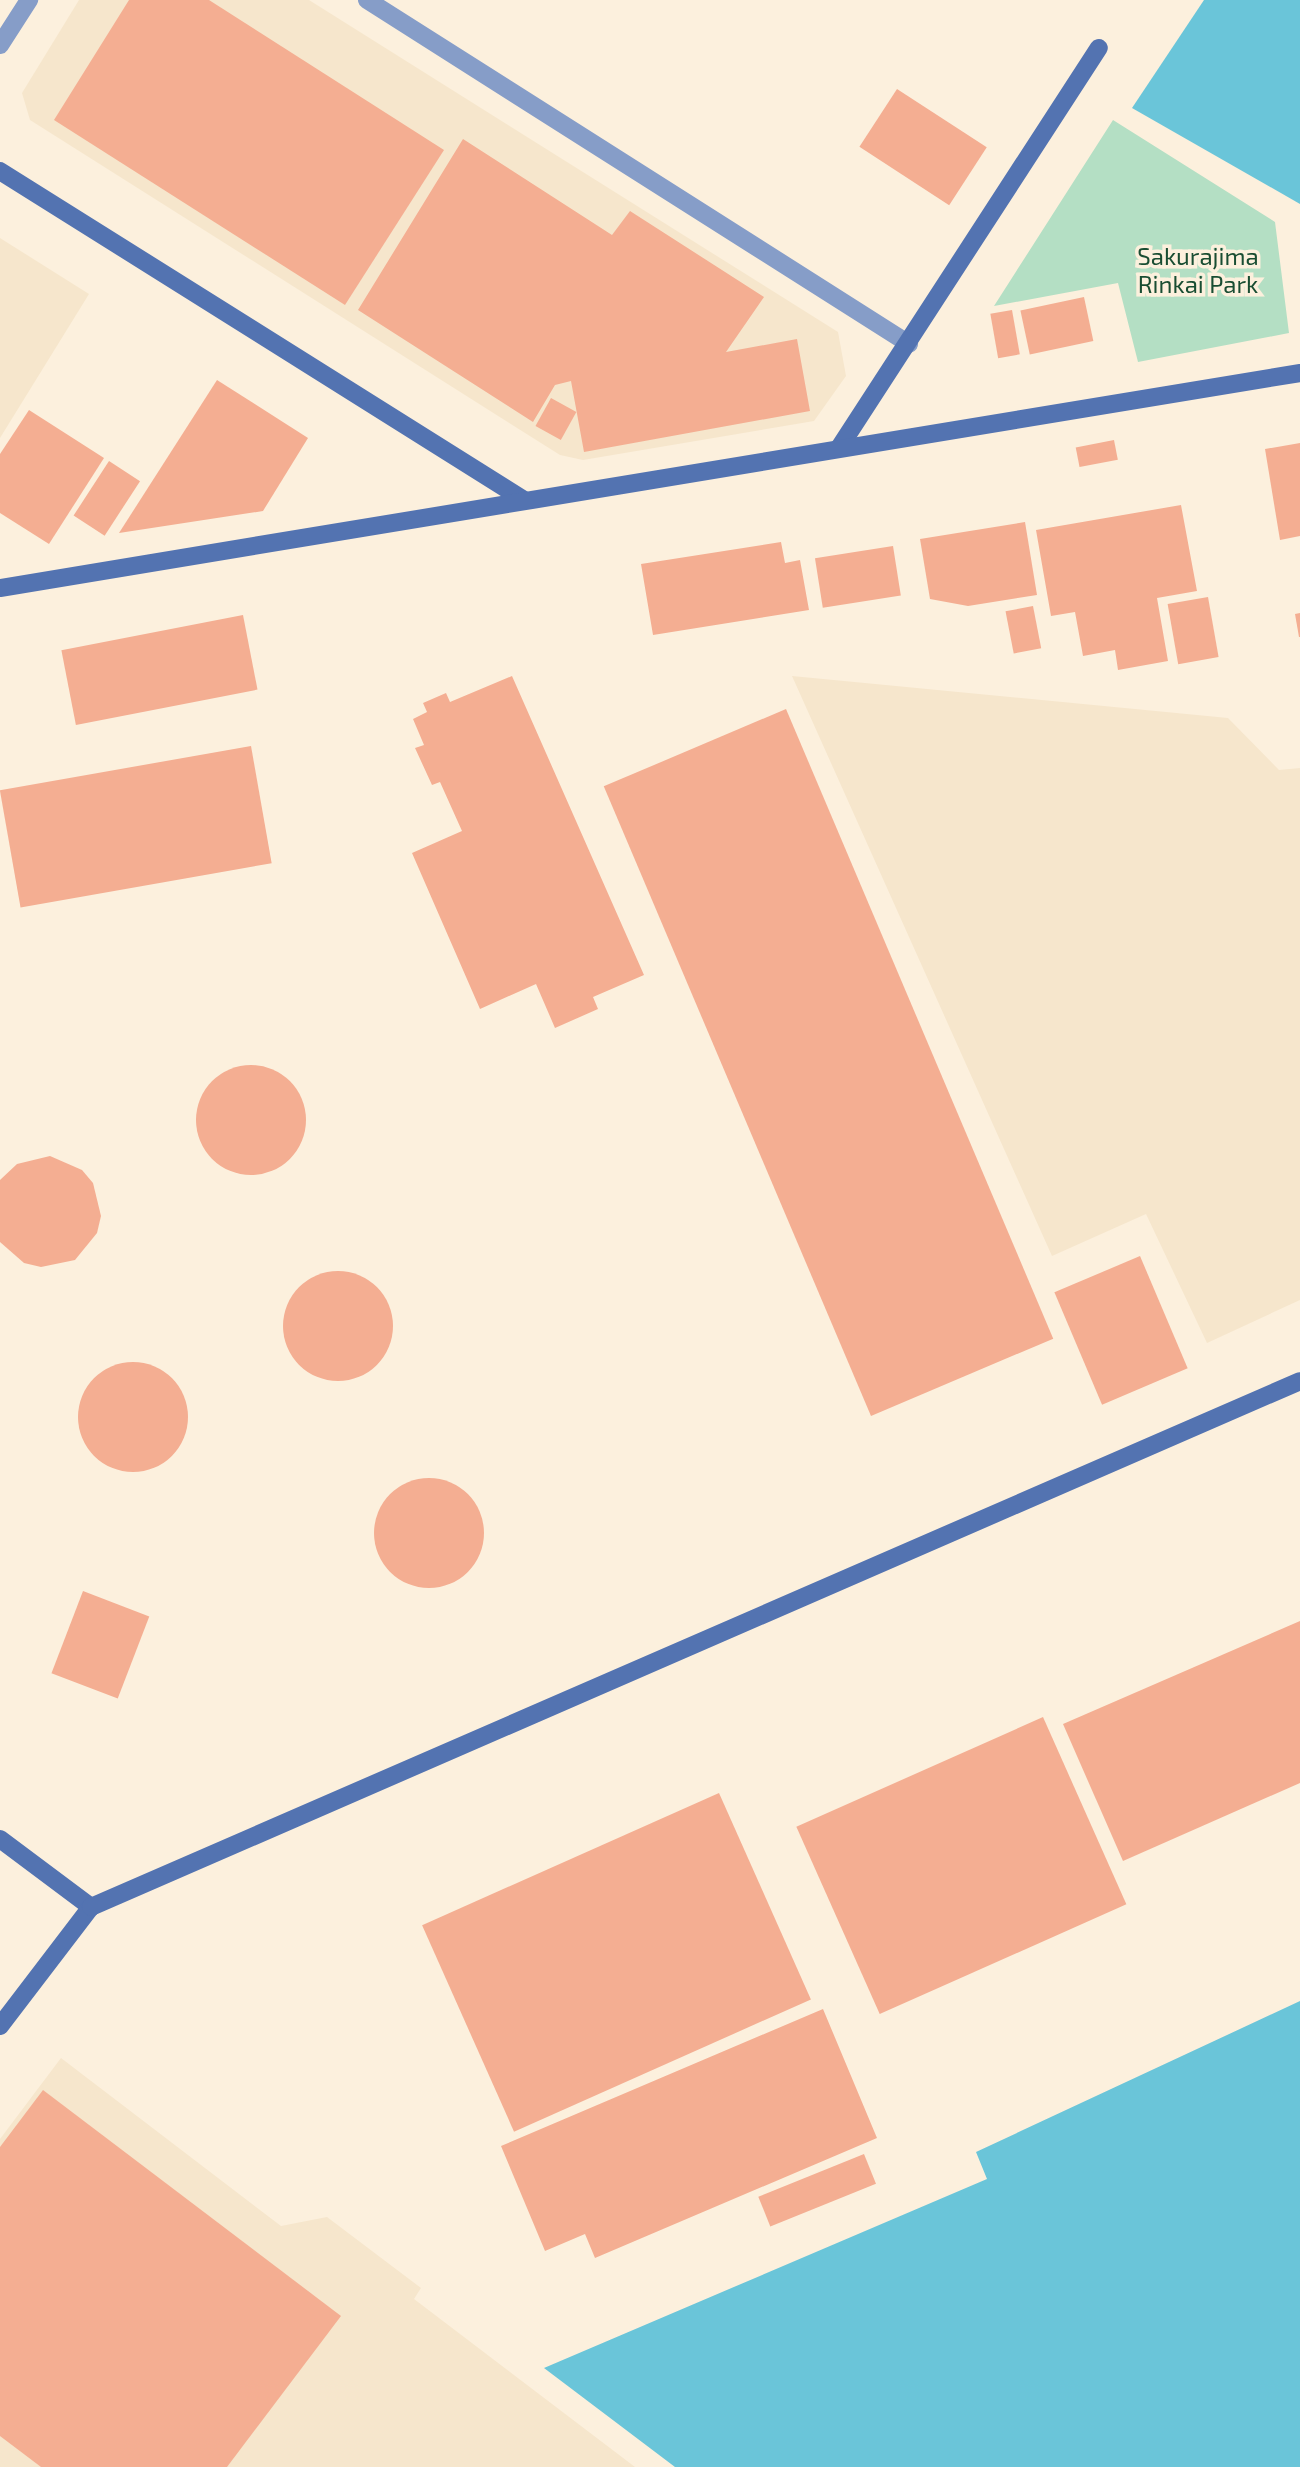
<!DOCTYPE html>
<html>
<head>
<meta charset="utf-8">
<style>
	body { margin:0 }
	#map { position:relative; width:1300px; height:2467px; overflow:hidden; background:#fcf0dd; font-family:"Exo 2",sans-serif }
	div>[style] { position:absolute }
	[style*='--x'] { left:calc(var(--x)*1px); top:calc(var(--y)*1px); width:calc(var(--w)*1px); rotate:calc(var(--a)*1deg) }
	.built>* { inset:0; background:#f6e6cc }
	.green>* { inset:0; background:#b4dfc4 }
	.water>* { inset:0; background:#6ac5d9 }
	.building>* { inset:0; background:#f4ae92; transform-origin:0 0 }
	.round { border-radius:50% }
	.street>* { height:18px; margin:-9px; padding:0 9px; transform-origin:9px; border-radius:9px; background:#869dc8 }
	.secondary>* { height:18px; margin:-9px; padding:0 9px; transform-origin:9px; border-radius:9px; background:#5373b1 }
	span { translate:-50% -50%; white-space:nowrap; text-align:center; line-height:1.15; -webkit-text-stroke:7px #fcf0dd; paint-order:stroke }
	.park-label { font-size:24px; color:#194d32 }
</style>
</head>
<body>
<div id="map">
	<div class="built">
		<div style="clip-path:polygon(79px 0,309px 0,838px 332px,846px 376px,814px 421px,583px 460px,560px 455px,30px 120px,22px 93px)"></div>
		<div style="clip-path:polygon(0 238px,89px 294px,0 438px)"></div>
		<div style="clip-path:polygon(792px 676px,1228px 718px,1279px 770px,1300px 768px,1300px 1300px,1207px 1343px,1146px 1214px,1052px 1256px)"></div>
		<div style="clip-path:polygon(61px 2058px,281px 2226px,327px 2217px,421px 2288px,414px 2299px,635px 2467px,0 2467px,0 2139px)"></div>
	</div>
	<div class="green">
		<div style="clip-path:polygon(1113px 120px,1275px 222px,1289px 333px,1138px 362px,1118px 283px,994px 306px)"></div>
	</div>
	<div class="water">
		<div style="clip-path:polygon(1204px 0,1300px 0,1300px 204px,1132px 108px)"></div>
		<div style="clip-path:polygon(1300px 2001px,1300px 2467px,675px 2467px,544px 2368px,987px 2179px,976px 2152px)"></div>
	</div>
	<div class="building">
		<div style="clip-path:polygon(129px 0,209px 0,444px 150px,345px 305px,54px 120px)"></div>
		<div style="left:897px;top:89px;width:107px;height:69px;rotate:33deg"></div>
		<div style="clip-path:polygon(463px 139px,612px 235px,630px 211px,764px 297px,726px 352px,797px 339px,810px 411px,584px 452px,571px 381px,555px 385px,533px 422px,358px 310px)"></div>
		<div style="left:1084px;top:297px;width:45px;height:65px;rotate:78deg"></div>
		<div style="left:1012px;top:310px;width:45px;height:22px;rotate:80deg"></div>
		<div style="clip-path:polygon(217px 380px,308px 438px,263px 511px,119px 533px)"></div>
		<div style="left:551px;top:398px;width:29px;height:32px;rotate:29deg"></div>
		<div style="clip-path:polygon(29px 410px,104px 458px,49px 544px,0 513px,0 454px)"></div>
		<div style="left:1114px;top:440px;width:20px;height:39px;rotate:79deg"></div>
		<div style="clip-path:polygon(1300px 443px,1300px 536px,1280px 540px,1265px 449px)"></div>
		<div style="left:109px;top:461px;width:37px;height:65px;rotate:33deg"></div>
		<div style="clip-path:polygon(1181px 505px,1197px 591px,1157px 598px,1168px 661px,1118px 670px,1115px 650px,1083px 656px,1075px 612px,1051px 616px,1036px 530px)"></div>
		<div style="clip-path:polygon(1025px 522px,1037px 595px,968px 606px,930px 599px,920px 539px)"></div>
		<div style="clip-path:polygon(781px 542px,785px 563px,800px 560px,809px 610px,653px 635px,641px 564px)"></div>
		<div style="left:893px;top:546px;width:50px;height:79px;rotate:81deg"></div>
		<div style="left:1208px;top:597px;width:61px;height:41px;rotate:80deg"></div>
		<div style="left:1033px;top:606px;width:43px;height:28px;rotate:79deg"></div>
		<div style="clip-path:polygon(1300px 613px,1300px 637px,1299px 637px,1295px 614px)"></div>
		<div style="left:243px;top:615px;width:76px;height:185px;rotate:79deg"></div>
		<div style="clip-path:polygon(512px 676px,644px 975px,593px 997px,598px 1009px,555px 1028px,536px 984px,480px 1009px,412px 853px,462px 831px,440px 782px,432px 785px,415px 748px,424px 745px,413px 719px,427px 712px,423px 703px,446px 693px,450px 702px)"></div>
		<div style="left:786px;top:709px;width:684px;height:198px;rotate:67deg"></div>
		<div style="left:251px;top:746px;width:119px;height:255px;rotate:80deg"></div>
		<div class="round" style="left:196px;top:1065px;width:110px;height:110px"></div>
		<div style="clip-path:polygon(50px 1156px,82px 1170px,93px 1183px,101px 1216px,97px 1233px,75px 1260px,41px 1267px,24px 1263px,0 1242px,0 1180px,17px 1164px)"></div>
		<div style="left:1140px;top:1256px;width:122px;height:93px;rotate:67deg"></div>
		<div class="round" style="left:283px;top:1271px;width:110px;height:110px"></div>
		<div class="round" style="left:78px;top:1362px;width:110px;height:110px"></div>
		<div class="round" style="left:374px;top:1478px;width:110px;height:110px"></div>
		<div style="left:83px;top:1591px;width:71px;height:88px;rotate:21deg"></div>
		<div style="clip-path:polygon(1300px 1621px,1300px 1783px,1123px 1861px,1063px 1724px)"></div>
		<div style="left:1043px;top:1717px;width:205px;height:270px;rotate:66deg"></div>
		<div style="left:719px;top:1793px;width:226px;height:325px;rotate:66deg"></div>
		<div style="clip-path:polygon(823px 2009px,877px 2138px,595px 2258px,585px 2234px,545px 2251px,501px 2146px)"></div>
		<div style="clip-path:polygon(43px 2090px,341px 2316px,227px 2467px,41px 2467px,0 2436px,0 2147px)"></div>
		<div style="left:864px;top:2154px;width:32px;height:114px;rotate:68deg"></div>
	</div>
	<div class="street">
		<div style="--x:367;--y:0;--w:642;--a:32.4"></div>
		<div style="--x:0;--y:45;--w:54;--a:-57.2"></div>
	</div>
	<div class="secondary">
		<div style="--x:0;--y:171;--w:619;--a:32.12"></div>
		<div style="--x:839;--y:448;--w:477;--a:-57"></div>
		<div style="--x:0;--y:588;--w:1318;--a:-9.39"></div>
		<div style="--x:0;--y:1839;--w:114;--a:36.8"></div>
		<div style="--x:0;--y:2026;--w:150;--a:-52.6"></div>
		<div style="--x:91;--y:1907;--w:1318;--a:-23.51"></div>
	</div>
	<div class="park-label">
		<span style="left:1198px;top:270px">Sakurajima<br>Rinkai Park</span>
	</div>
</div>
</body>
</html>
